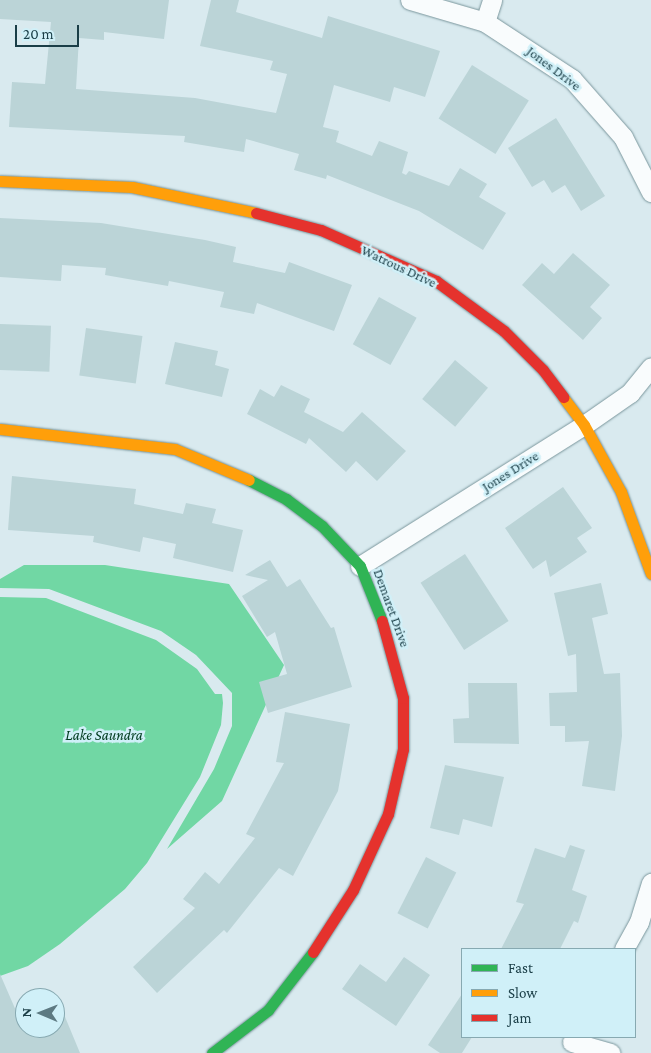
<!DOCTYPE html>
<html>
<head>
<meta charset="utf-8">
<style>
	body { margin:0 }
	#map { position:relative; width:651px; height:1053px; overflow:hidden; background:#d9eaef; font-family:"Crimson Pro",serif }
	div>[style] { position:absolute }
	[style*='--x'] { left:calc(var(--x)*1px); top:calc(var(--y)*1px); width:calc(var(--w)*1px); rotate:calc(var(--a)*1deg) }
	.water>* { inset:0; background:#71d7a4 }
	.building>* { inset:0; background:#bbd4d7; transform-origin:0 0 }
	.roads { filter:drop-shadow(0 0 1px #7a969c) drop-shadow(0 0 1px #7a969c) }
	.street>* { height:19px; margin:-9.5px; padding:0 9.5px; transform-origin:9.5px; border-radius:9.5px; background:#f9fcfd }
	.fast>* { height:11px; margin:-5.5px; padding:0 5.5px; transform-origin:5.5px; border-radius:5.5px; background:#30b455 }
	.slow>* { height:11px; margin:-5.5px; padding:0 5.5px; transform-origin:5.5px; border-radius:5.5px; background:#ff9f0a }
	.jam>* { height:11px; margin:-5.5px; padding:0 5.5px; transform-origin:5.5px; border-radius:5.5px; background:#e5322d }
	span { translate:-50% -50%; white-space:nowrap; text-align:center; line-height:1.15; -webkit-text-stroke:5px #d0f0f8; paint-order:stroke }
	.street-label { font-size:14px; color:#1a3e47 }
	.water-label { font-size:15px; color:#003c1f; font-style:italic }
	.legend { position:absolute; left:461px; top:948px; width:175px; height:90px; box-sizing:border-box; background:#d0f0f8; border:1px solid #87a9b1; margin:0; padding:6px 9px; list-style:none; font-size:15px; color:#1a3e47 }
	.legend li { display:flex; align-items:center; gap:10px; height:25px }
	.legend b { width:25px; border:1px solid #87a9b1 }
	.north { position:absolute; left:15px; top:988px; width:50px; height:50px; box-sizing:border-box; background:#d0f0f8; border:1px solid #87a9b1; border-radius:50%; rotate:271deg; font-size:14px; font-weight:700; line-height:20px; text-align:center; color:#1a3e47 }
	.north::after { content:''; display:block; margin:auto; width:18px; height:22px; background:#5d7a82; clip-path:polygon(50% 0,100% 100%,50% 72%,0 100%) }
	.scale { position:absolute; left:15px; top:25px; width:64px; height:22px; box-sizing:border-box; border:2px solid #1a3e47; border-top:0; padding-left:6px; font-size:15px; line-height:18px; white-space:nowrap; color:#1a3e47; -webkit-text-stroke:4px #d0f0f8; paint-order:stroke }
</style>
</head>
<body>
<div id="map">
	<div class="water">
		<div style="clip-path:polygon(24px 565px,105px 565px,229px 584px,284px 665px,222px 801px,167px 849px,214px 769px,232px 726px,232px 693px,196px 655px,161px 631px,49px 589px,0 588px,0 579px)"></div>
		<div style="clip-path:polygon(0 597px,46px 598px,156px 640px,197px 669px,215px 694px,222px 694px,223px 703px,221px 725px,200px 777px,147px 863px,125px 889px,60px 944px,28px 966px,0 976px)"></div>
	</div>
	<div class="building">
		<div style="clip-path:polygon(0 0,169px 0,164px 39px,104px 32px,104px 40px,79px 38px,76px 89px,195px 98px,276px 113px,287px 74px,270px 70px,273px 61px,200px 46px,211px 0,239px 0,236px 12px,322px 38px,328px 16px,440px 51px,425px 97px,394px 87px,390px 102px,334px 85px,323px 127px,339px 131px,336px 142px,372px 156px,379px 141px,408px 152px,402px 173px,406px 175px,409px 171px,449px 186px,460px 168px,487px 184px,479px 197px,506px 213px,483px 250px,419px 211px,327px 175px,326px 179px,294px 170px,299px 154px,246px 139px,244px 152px,184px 142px,185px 136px,9px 127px,12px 82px,45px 84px,51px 22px,0 19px)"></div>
		<div style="left:472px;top:65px;width:67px;height:63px;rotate:32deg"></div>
		<div style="clip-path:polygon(556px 118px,605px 196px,581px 211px,565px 185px,552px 193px,544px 180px,532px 187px,508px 148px)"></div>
		<div style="clip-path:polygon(0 218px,101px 223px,205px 240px,236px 247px,233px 262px,285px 273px,289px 262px,352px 285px,334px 331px,257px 303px,254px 314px,220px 307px,224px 292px,169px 281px,168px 286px,105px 275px,106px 268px,62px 265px,61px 281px,0 277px)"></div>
		<div style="clip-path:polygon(573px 253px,610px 285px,590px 307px,602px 318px,583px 340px,522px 285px,542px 263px,554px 274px)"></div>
		<div style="left:379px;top:297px;width:43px;height:54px;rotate:29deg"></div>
		<div style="left:0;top:324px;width:51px;height:46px;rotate:2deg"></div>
		<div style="left:86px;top:328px;width:57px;height:48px;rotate:8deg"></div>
		<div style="clip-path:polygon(175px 342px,218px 351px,215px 365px,229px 369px,222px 397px,165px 384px)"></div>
		<div style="left:455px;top:360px;width:43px;height:51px;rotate:40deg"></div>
		<div style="clip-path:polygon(281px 385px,310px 399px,304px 412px,343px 432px,362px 412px,406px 451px,377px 481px,356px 461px,346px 472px,309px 438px,306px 444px,247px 414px,260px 389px,274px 397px)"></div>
		<div style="clip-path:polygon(12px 476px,136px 489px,134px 504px,183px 514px,186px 503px,216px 509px,212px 523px,243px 530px,233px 572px,173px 558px,176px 544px,143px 537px,140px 552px,93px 542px,94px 536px,8px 530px)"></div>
		<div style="clip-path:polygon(563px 487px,592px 528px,577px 538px,587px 552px,550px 577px,546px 560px,533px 569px,505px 528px)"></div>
		<div style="left:465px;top:554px;width:80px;height:53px;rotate:57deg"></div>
		<div style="clip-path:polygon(270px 560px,287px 587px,300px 579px,331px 628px,334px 627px,352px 687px,268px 713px,259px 682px,287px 674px,275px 632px,267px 637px,242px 596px,268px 580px,245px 575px)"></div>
		<div style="clip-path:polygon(601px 583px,608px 614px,592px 618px,604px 674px,620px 673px,622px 736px,615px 791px,582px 786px,589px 741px,565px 742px,565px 726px,550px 726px,549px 693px,577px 692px,576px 654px,568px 656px,554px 593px)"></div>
		<div style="clip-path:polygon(468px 683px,517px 683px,519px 744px,454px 743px,453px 719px,469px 718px)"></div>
		<div style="clip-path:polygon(285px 712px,350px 724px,338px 791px,293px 876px,279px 868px,227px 933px,224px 930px,157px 993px,133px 967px,195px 908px,183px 899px,205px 872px,219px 884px,255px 838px,246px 834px,284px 763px,276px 762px)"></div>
		<div style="clip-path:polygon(445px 765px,504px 777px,492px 827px,463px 819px,459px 835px,430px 828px)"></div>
		<div style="clip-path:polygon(570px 845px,585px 850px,572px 890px,587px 896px,578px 923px,574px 921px,560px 949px,501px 949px,524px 904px,516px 902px,535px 848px,565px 858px)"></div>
		<div style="left:426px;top:857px;width:34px;height:63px;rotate:27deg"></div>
		<div style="clip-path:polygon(404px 957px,430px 975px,396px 1026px,342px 989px,360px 964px,386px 982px)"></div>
		<div style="clip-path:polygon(0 974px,17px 1013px,25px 1010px,25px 1028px,55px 1028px,55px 1015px,63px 1012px,80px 1053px,0 1053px)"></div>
		<div style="clip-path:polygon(462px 994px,462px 1037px,472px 1037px,462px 1053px,440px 1053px,428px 1045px)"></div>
	</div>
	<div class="roads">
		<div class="street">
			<div style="--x:410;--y:0;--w:78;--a:16.3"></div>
			<div style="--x:485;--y:22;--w:104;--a:33.2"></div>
			<div style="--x:572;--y:79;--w:77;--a:48.7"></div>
			<div style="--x:623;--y:137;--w:62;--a:63"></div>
			<div style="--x:485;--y:22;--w:23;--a:-72"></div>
			<div style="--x:360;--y:566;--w:265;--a:-32.2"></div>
			<div style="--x:584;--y:425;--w:56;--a:-34.8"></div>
			<div style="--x:630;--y:393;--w:33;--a:-51"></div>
			<div style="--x:624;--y:949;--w:31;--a:-61"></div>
			<div style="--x:639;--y:922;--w:41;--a:-72.9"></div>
			<div style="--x:572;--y:1042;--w:40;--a:16"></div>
		</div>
		<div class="fast">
			<div style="--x:249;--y:480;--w:42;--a:27.2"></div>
			<div style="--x:286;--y:499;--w:45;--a:36.9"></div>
			<div style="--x:322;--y:526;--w:55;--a:46.5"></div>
			<div style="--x:360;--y:566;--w:59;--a:68.2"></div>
			<div style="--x:212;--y:1053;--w:71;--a:-37.5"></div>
			<div style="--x:268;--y:1010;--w:73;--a:-52.2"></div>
		</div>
		<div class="slow">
			<div style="--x:0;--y:181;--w:132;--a:2.6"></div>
			<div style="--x:132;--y:187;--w:127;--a:11.8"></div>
			<div style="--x:563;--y:397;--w:35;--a:53"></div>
			<div style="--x:584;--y:425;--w:77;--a:61.1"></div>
			<div style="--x:621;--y:492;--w:87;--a:69.9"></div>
			<div style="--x:0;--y:429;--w:176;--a:6.5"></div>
			<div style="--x:175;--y:449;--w:80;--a:22.7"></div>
		</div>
		<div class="jam">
			<div style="--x:256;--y:213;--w:67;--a:14.7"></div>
			<div style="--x:321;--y:230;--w:126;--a:23.9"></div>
			<div style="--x:436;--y:281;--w:84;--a:36.3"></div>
			<div style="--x:504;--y:331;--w:55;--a:45"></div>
			<div style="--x:543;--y:370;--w:34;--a:53"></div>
			<div style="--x:313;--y:952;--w:74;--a:-57.2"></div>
			<div style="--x:353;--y:890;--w:84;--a:-65.3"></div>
			<div style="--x:388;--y:814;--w:67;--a:-77"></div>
			<div style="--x:403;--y:749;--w:51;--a:-90"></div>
			<div style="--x:403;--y:698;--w:80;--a:-105.3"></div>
		</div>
	</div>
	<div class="street-label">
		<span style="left:554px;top:68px;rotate:37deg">Jones Drive</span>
		<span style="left:399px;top:266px;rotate:25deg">Watrous Drive</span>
		<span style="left:510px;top:471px;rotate:-32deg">Jones Drive</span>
		<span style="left:392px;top:608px;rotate:70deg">Demaret Drive</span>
	</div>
	<div class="water-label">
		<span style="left:104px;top:736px">Lake Saundra</span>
	</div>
	<ul class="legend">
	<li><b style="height:6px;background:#30b455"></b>Fast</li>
	<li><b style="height:6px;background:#ff9f0a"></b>Slow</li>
	<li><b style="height:6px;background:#e5322d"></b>Jam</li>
	</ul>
	<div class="north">N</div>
	<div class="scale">20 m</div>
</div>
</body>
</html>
